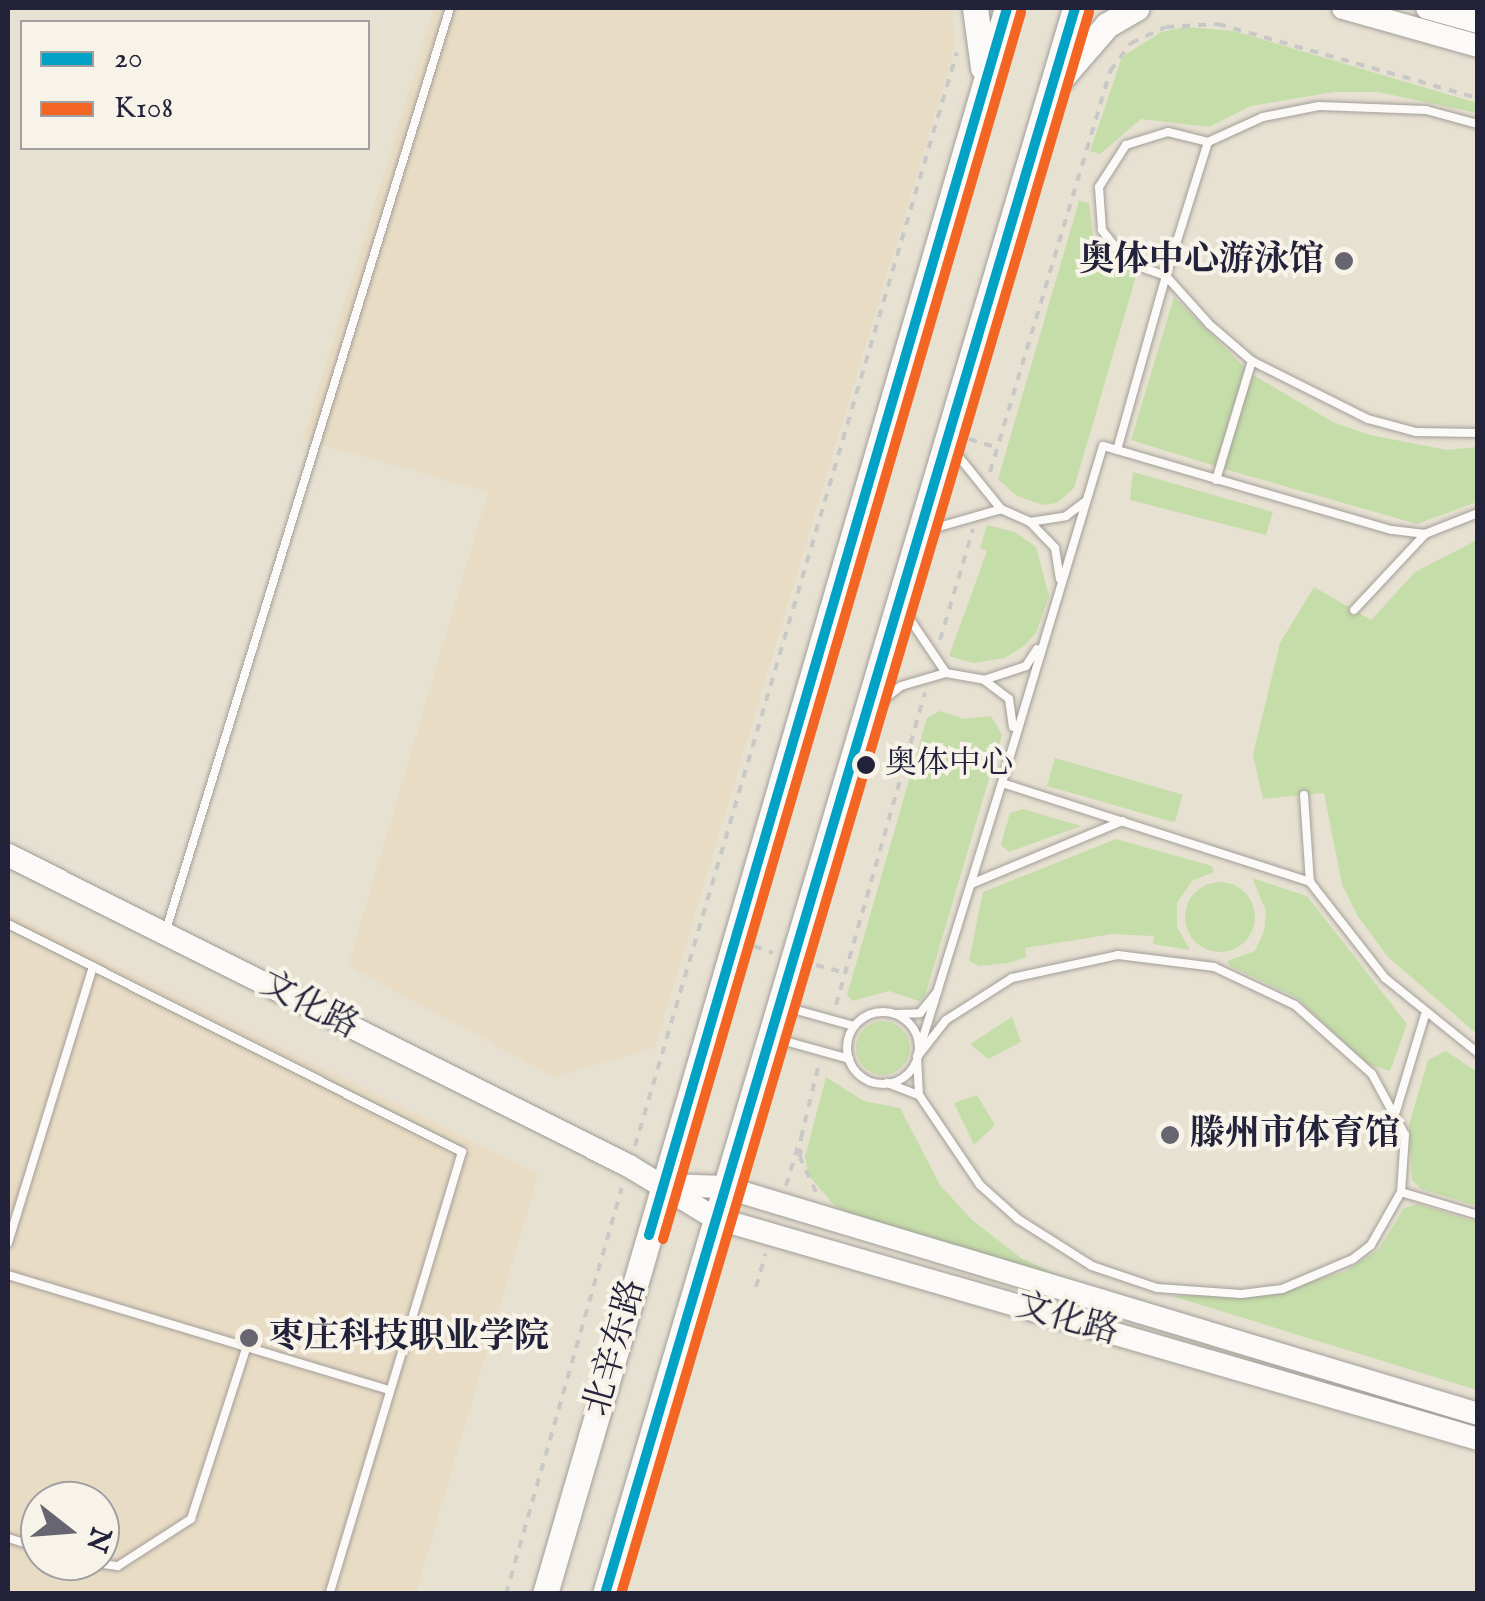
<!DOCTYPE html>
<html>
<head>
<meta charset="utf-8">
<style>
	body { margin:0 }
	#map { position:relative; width:1485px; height:1601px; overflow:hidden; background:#e7e1d2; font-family:"IM FELL English","Noto Serif SC",serif }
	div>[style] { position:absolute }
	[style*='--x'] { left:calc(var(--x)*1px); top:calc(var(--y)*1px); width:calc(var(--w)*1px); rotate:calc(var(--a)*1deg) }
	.built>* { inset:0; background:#e9dcc5 }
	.green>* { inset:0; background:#c5dda9; transform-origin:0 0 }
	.round { border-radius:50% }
	.path>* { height:4px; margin-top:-2px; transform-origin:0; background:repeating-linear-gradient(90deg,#c8c8c6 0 8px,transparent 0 16px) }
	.roads { filter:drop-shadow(0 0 2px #a29e99) drop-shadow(0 0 2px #a29e99) }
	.lane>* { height:8px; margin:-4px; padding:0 4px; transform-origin:4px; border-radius:4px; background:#fbfaf8 }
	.lane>.ring { margin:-4px; padding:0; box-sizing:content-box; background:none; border:8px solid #fbfaf8; border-radius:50% }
	.secondary>* { height:22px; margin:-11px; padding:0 11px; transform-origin:11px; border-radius:11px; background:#fbfaf8 }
	.primary>* { height:25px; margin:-12.5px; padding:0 12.5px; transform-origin:12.5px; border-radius:12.5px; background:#fbfaf8 }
	.bus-1>* { height:10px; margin:-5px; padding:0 5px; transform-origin:5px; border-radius:5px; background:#02a2c7 }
	.bus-2>* { height:10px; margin:-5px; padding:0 5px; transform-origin:5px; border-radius:5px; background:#f26522 }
	.dots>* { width:28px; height:28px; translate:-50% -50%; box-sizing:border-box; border:5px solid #f7f3e8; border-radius:50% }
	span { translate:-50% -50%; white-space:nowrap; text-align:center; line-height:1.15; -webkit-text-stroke:8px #f7f3e8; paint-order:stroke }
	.bus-label { font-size:32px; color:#22223b }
	.left { translate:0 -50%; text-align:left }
	.poi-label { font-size:35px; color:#22223b; font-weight:700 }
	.right { translate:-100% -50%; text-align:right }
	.street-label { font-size:35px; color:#22223b }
	.frame { position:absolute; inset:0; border:10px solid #22223b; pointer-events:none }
	.legend { position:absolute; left:20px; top:20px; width:350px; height:130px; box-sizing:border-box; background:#f7f3e8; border:2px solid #a29fa3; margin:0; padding:12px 18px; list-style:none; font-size:30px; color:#22223b }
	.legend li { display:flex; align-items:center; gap:20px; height:50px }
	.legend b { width:50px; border:2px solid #a29fa3 }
	.north { position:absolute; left:20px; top:1481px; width:100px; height:100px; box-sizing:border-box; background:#f7f3e8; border:2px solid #a29fa3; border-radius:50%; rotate:107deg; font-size:28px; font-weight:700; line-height:40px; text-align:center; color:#22223b }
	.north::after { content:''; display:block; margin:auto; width:35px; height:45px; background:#676570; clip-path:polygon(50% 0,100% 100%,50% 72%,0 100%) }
</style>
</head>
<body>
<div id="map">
	<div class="built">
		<div style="clip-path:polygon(434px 8px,953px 11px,955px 47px,655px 1047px,555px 1077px,348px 966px,488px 492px,303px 439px)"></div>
		<div style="clip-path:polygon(evenodd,8px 912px,538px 1175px,416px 1593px,8px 1593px,8px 912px,40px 1501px,100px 1501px,100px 1561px,40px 1561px,40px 1501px)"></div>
	</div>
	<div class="green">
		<div style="clip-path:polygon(1186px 27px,1234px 31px,1477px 103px,1477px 113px,1378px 92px,1334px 92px,1251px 106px,1209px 127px,1141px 119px,1100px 154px,1090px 151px,1122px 57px,1161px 32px)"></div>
		<div style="clip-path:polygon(1079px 201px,1089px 203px,1093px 236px,1136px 276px,1074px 488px,1057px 503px,1043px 505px,1017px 496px,998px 479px)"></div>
		<div style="clip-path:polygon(1174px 297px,1245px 368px,1215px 466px,1131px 440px)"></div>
		<div style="clip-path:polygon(1253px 375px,1335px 423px,1370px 435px,1447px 450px,1477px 447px,1477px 502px,1417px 524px,1221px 468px)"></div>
		<div style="clip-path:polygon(1133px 472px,1273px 512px,1266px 535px,1130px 500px)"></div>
		<div style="clip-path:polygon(987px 525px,1015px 532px,1036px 547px,1049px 596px,1036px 633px,1024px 646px,1005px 658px,973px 663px,949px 656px,987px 551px,980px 548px)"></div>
		<div style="clip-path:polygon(1477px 540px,1477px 1034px,1387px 956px,1357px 915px,1342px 884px,1324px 793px,1263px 799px,1253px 755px,1280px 643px,1314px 587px,1371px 620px,1415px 572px)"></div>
		<div style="clip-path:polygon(940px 711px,964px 719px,991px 716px,1002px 735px,925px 996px,919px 1001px,889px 991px,852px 1001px,847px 995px,927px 718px)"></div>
		<div style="left:1055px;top:758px;width:133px;height:29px;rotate:16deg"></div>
		<div style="clip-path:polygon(1023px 809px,1081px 826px,1009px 852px,1001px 845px,1004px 833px,1010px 813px)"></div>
		<div style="clip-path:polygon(1116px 839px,1212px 866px,1214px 872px,1192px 881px,1177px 903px,1177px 927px,1190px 950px,1153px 944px,1154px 936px,1112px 934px,1025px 948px,1026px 957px,1008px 963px,979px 966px,969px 961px,983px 892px)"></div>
		<div style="clip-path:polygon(1252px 878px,1307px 896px,1407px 1024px,1390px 1071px,1368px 1064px,1297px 998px,1230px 966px,1227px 961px,1255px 951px,1264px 931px,1266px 911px)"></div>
		<div class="round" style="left:1185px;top:882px;width:70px;height:70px"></div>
		<div style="clip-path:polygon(1012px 1017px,1021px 1042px,988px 1059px,970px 1044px)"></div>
		<div class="round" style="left:856px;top:1021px;width:54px;height:54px"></div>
		<div style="clip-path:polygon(1446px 1051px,1477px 1072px,1477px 1206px,1421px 1189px,1412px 1180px,1409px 1125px,1428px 1060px)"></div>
		<div style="clip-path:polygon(826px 1077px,864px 1101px,900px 1108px,940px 1185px,972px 1220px,1021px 1258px,1069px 1280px,857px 1218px,834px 1205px,809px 1176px,805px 1157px)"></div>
		<div style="clip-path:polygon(977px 1095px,995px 1125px,974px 1145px,954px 1103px)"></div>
		<div style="clip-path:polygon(1417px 1204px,1477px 1222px,1477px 1390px,1172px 1296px,1274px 1293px,1346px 1271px,1379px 1249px,1404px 1208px)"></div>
	</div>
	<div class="path">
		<div style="--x:969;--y:439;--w:30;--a:17"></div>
		<div style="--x:990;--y:472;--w:419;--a:-73.3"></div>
		<div style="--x:1110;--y:71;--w:35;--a:-53"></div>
		<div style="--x:1131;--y:43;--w:38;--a:-25"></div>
		<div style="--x:1166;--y:27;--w:52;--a:-3.3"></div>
		<div style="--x:1218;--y:24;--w:270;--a:15.9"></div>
		<div style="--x:940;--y:640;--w:116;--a:-73.4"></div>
		<div style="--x:754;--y:946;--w:20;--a:20"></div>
		<div style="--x:816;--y:965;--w:30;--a:15"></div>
		<div style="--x:836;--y:1005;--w:325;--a:-74.1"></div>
		<div style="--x:635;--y:1146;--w:1140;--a:-73.6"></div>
		<div style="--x:786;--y:1186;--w:45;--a:-73.2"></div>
		<div style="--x:816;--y:1192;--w:38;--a:-115"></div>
		<div style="--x:800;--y:1157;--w:19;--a:-87"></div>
		<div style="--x:801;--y:1138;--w:77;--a:-76.5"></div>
		<div style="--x:756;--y:1287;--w:35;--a:-74"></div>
		<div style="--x:506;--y:1594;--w:422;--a:-74.1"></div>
	</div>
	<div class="roads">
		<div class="lane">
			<div style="--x:1208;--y:142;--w:140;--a:107.4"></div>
			<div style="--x:1166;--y:276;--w:64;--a:48.1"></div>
			<div style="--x:1209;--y:324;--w:57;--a:40.7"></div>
			<div style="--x:1252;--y:361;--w:130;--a:26.6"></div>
			<div style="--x:1368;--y:419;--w:50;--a:15.2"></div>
			<div style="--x:1416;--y:432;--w:62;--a:0.9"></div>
			<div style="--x:951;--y:447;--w:80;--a:51.1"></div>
			<div style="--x:1117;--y:450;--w:181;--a:-74.3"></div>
			<div style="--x:1166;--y:276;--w:41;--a:-160.3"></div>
			<div style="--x:1127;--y:262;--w:41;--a:-128"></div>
			<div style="--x:1102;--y:230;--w:43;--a:-94"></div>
			<div style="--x:1099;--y:187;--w:50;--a:-57.3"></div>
			<div style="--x:1126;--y:145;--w:44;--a:-17.2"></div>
			<div style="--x:1168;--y:132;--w:41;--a:14"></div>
			<div style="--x:1208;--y:142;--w:60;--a:-24.4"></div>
			<div style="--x:1263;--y:117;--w:57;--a:-11.1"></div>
			<div style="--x:1319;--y:106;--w:107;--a:2.1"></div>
			<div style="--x:1426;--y:110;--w:54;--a:15.1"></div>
			<div style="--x:1216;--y:480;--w:124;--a:-73.2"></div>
			<div style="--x:1478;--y:513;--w:57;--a:158.4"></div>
			<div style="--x:1425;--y:534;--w:34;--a:-173"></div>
			<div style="--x:1391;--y:530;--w:300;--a:-163.7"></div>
			<div style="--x:1103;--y:446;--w:352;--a:106.7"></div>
			<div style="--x:1002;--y:783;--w:324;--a:17.8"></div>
			<div style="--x:1310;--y:882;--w:122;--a:52"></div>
			<div style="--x:1385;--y:978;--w:119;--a:38.9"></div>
			<div style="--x:1030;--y:522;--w:36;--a:-9"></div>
			<div style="--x:1066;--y:516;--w:25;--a:-37"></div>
			<div style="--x:928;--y:530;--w:76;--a:-16"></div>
			<div style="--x:1001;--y:509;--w:32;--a:24"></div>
			<div style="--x:1030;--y:522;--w:36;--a:46"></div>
			<div style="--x:1055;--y:548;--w:31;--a:81"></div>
			<div style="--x:1354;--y:610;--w:104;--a:-46.9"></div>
			<div style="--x:905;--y:612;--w:73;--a:56.1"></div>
			<div style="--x:984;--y:680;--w:44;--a:-18.4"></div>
			<div style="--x:1026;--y:666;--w:20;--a:-57"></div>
			<div style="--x:878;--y:704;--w:29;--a:-38"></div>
			<div style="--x:901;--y:686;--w:47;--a:-16.1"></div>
			<div style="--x:946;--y:673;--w:39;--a:10"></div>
			<div style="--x:984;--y:680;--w:31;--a:37"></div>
			<div style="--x:1009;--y:699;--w:28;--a:82"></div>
			<div style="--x:1304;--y:795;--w:87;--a:86.1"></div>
			<div style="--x:971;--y:884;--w:164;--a:-22.6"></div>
			<div style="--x:8;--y:924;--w:508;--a:26.67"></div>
			<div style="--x:462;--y:1152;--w:462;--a:106.7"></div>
			<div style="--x:166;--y:930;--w:965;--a:-72.88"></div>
			<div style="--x:782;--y:1006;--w:75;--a:15.5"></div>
			<div class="ring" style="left:847px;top:1012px;width:64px;height:64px"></div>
			<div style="--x:896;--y:1014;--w:24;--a:-2"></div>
			<div style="--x:920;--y:1013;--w:27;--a:-51"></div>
			<div style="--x:774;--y:1038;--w:78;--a:15.6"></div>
			<div style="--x:917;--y:1057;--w:47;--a:-51.9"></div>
			<div style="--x:946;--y:1020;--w:78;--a:-32.5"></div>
			<div style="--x:1012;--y:978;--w:108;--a:-12.2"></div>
			<div style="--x:1118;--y:955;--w:97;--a:7.1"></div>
			<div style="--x:1214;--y:967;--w:89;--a:25.1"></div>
			<div style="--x:1295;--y:1005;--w:103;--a:41.9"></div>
			<div style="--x:1372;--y:1074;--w:69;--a:61.6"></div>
			<div style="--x:1405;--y:1135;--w:57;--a:94"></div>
			<div style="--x:1401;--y:1192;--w:61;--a:119.5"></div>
			<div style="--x:1371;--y:1245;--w:23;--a:142"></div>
			<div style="--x:1353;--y:1259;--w:77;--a:157.1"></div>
			<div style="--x:1282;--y:1289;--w:41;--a:173"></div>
			<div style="--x:1241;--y:1294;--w:84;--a:-175.9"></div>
			<div style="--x:1157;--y:1288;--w:69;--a:-161.3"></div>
			<div style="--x:1092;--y:1266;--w:88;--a:-147.6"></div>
			<div style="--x:1018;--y:1219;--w:51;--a:-138.2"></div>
			<div style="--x:980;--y:1185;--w:109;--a:-124.1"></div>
			<div style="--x:919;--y:1095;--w:38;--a:-93"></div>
			<div style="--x:917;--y:1057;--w:287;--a:-72.8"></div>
			<div style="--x:887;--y:1083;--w:34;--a:21"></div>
			<div style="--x:1396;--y:1111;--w:100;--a:-73.2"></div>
			<div style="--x:1401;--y:1192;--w:80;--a:16.6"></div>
			<div style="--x:8;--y:1243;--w:289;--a:-72.9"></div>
			<div style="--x:8;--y:1275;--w:399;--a:16.8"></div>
			<div style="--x:8;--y:1538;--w:34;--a:17"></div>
			<div style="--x:81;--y:1561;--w:37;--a:8"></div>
			<div style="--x:118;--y:1566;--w:87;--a:-32.8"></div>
			<div style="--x:191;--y:1519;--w:182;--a:-72.1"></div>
		</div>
		<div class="secondary">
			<div style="--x:1343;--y:8;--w:140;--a:15.7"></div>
			<div style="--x:1427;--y:8;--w:53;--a:15.4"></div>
			<div style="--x:8;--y:855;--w:695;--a:26.6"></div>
			<div style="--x:629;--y:1166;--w:100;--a:31.2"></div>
			<div style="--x:715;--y:1218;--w:794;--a:16.15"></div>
			<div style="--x:667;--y:1185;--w:57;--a:2"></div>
			<div style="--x:724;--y:1187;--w:787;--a:16.75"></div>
		</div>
		<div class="primary">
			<div style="--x:975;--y:8;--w:60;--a:82.3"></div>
			<div style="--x:1061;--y:78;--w:70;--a:-49"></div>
			<div style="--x:1107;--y:25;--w:34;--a:-30"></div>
			<div style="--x:545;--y:1594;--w:1652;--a:-73.76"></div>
			<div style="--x:605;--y:1594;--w:1654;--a:-73.49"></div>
		</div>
	</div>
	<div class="bus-1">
		<div style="--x:649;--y:1235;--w:1278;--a:-73.73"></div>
		<div style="--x:605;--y:1594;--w:1654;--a:-73.49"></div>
	</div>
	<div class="bus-2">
		<div style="--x:663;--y:1239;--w:1278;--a:-73.73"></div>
		<div style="--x:621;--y:1594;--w:1650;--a:-73.52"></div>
	</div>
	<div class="dots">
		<div style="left:1344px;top:261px;background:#676570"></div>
		<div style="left:866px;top:765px;background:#22223b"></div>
		<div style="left:1170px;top:1135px;background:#676570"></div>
		<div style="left:249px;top:1338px;background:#676570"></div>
	</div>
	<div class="bus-label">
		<span class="left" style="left:885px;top:765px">奥体中心</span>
	</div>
	<div class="poi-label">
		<span class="right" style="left:1324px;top:261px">奥体中心游泳馆</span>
		<span class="left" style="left:1190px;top:1135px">滕州市体育馆</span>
		<span class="left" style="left:269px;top:1338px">枣庄科技职业学院</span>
	</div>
	<div class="street-label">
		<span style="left:309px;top:1006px;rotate:27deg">文化路</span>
		<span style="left:1067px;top:1320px;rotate:16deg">文化路</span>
		<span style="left:616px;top:1348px;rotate:-74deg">北辛东路</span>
	</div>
	<div class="frame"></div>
	<ul class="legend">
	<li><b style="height:12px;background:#02a2c7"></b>20</li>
	<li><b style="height:12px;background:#f26522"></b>K108</li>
	</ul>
	<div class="north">N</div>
</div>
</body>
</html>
